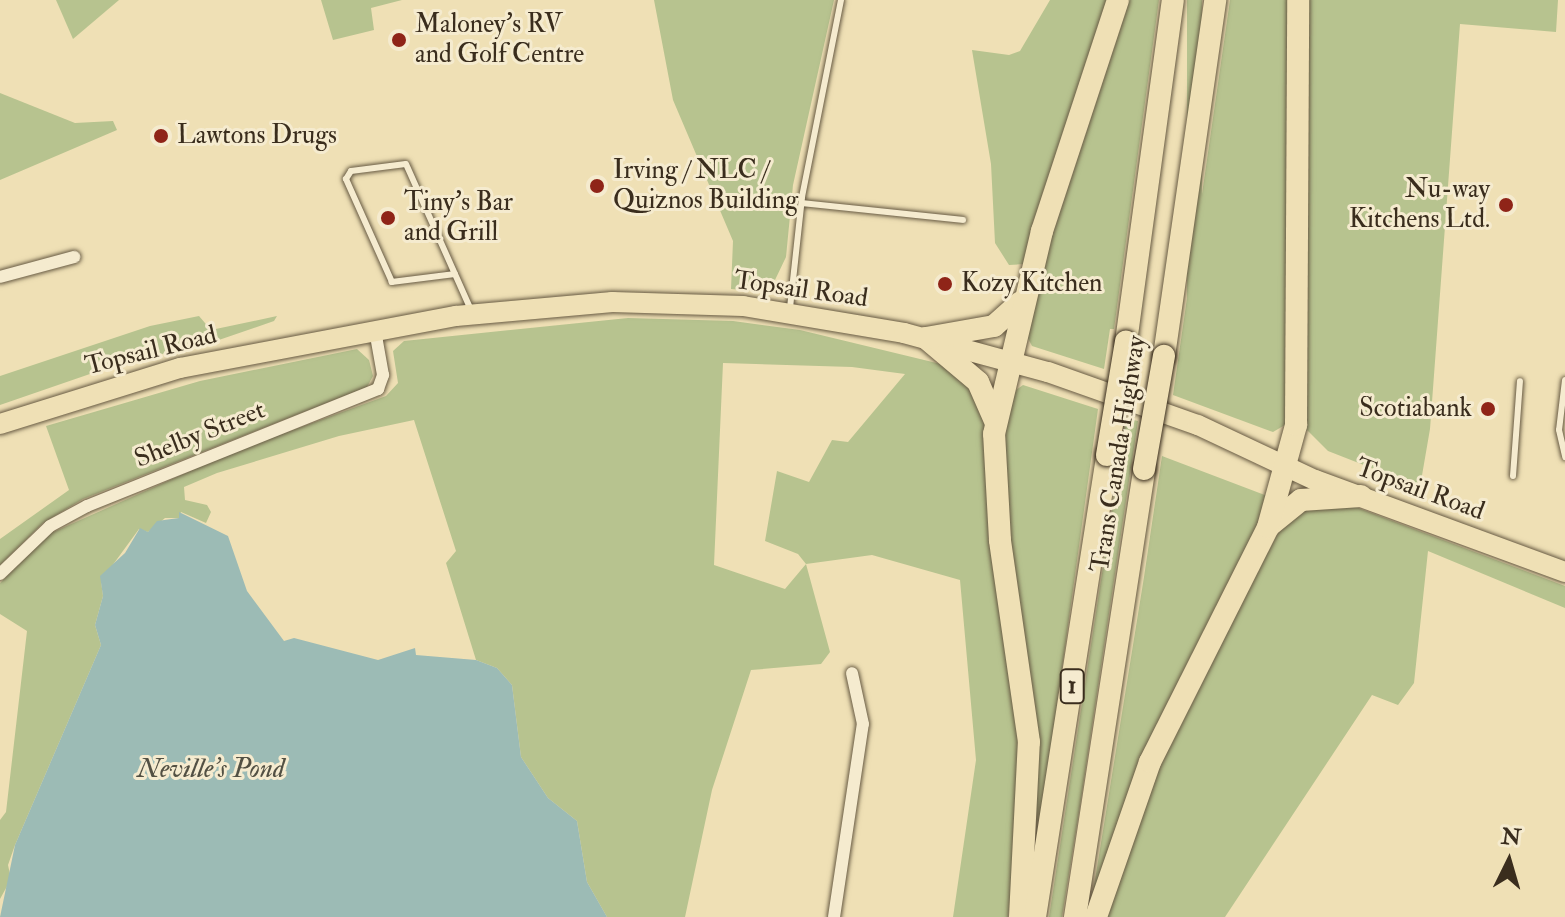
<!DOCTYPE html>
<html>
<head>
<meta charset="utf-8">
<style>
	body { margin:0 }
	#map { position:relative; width:1565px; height:917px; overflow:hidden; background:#efe0b5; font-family:"IM FELL Double Pica",serif }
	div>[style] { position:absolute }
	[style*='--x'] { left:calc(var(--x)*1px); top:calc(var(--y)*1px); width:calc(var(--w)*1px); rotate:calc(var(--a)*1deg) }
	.green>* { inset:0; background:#b7c38f; transform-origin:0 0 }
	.water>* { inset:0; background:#9cbbb5 }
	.roads { filter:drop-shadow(0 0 2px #675a43) drop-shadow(0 0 2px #675a43) }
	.lane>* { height:6px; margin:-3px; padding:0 3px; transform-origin:3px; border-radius:3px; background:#f5ebcf }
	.street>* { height:12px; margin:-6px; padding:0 6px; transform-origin:6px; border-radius:6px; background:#f5ebcf }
	.primary>* { height:20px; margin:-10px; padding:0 10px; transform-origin:10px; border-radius:10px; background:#efe0b5 }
	.highway>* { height:22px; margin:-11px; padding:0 11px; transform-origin:11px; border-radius:11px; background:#efe0b5 }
	.bridges { filter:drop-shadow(0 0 2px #3a2d1d) drop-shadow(0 0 2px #3a2d1d) }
	.highway-bridge>* { height:22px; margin:-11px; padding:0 11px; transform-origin:11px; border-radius:11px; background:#efe0b5 }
	.dots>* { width:22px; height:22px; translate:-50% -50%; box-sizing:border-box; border:4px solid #f5ebcf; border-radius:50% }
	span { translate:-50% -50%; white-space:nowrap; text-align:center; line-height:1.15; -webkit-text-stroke:6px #f5ebcf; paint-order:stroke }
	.shield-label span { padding:2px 6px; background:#f5ebcf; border:2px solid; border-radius:6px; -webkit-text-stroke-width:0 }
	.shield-label { font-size:24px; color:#3a2d1d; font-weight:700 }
	.poi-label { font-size:26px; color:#3a2d1d }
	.left { translate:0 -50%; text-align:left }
	.right { translate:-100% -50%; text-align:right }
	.street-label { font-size:26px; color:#3a2d1d }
	.water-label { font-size:28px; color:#525043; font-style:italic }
	.north { position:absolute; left:1469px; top:821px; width:80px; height:80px; -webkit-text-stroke:6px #f5ebcf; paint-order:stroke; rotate:5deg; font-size:22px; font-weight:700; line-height:32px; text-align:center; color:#3a2d1d }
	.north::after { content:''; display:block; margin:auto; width:28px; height:36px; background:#3a2d1d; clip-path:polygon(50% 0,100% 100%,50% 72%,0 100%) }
</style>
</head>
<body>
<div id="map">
	<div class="green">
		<div style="clip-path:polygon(56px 0,119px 0,73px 39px)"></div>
		<div style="clip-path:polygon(321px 0,402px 0,371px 8px,374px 30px,333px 40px)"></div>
		<div style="clip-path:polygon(654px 0,834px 0,793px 185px,786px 257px,775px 280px,753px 291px,731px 289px,733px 241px,673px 100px)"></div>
		<div style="clip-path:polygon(1050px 0,1111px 0,1025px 264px,1009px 265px,995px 243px,991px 164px,972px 50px,1009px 55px,1020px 51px)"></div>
		<div style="clip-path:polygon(1123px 0,1159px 0,1114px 329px,1110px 329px,1104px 369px,1032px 346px,1023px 329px)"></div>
		<div style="left:1187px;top:0;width:15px;height:384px"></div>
		<div style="clip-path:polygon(1230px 0,1293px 0,1285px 425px,1273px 432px,1173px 395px)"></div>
		<div style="clip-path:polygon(1303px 0,1558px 0,1556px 32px,1460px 24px,1430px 429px,1420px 487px,1328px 451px,1305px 428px)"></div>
		<div style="clip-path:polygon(0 93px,75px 123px,113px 121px,117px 130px,0 180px)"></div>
		<div style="clip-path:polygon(199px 316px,211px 330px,277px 316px,274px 321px,213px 342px,116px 365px,0 405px,0 376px,150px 326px)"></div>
		<div style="clip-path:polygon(evenodd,628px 318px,733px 321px,800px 330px,949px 366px,964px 375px,985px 424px,989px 530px,1019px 726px,1017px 852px,1008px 917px,953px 917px,976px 760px,960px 580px,872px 555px,806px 564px,830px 652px,821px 664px,751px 670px,712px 790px,685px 917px,607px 917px,587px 882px,577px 821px,548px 798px,521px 757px,512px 685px,497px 668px,476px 660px,446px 563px,456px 551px,414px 420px,339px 436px,217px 473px,184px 487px,185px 500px,207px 505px,211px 512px,206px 523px,181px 512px,179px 518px,165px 518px,148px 532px,139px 529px,101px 581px,103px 596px,95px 625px,101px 645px,15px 845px,8px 865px,11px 879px,0 899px,0 820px,6px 812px,27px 631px,0 614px,0 583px,51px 533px,233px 452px,386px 396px,398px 383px,393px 351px,404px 341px,628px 318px,723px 363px,852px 367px,905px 374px,848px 442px,832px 440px,809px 482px,777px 471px,765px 541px,798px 554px,806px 564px,785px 589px,714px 565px,723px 363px)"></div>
		<div style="clip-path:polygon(357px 349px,369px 360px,373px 376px,367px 387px,83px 499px,43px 523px,0 565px,0 539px,69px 490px,46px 426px,200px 381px)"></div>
		<div style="clip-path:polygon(1023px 385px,1098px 409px,1035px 864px,1035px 815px,999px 436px,1016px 390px)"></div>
		<div style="clip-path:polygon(1126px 418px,1138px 421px,1080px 806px,1062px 917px,1049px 917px)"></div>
		<div style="clip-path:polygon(1162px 456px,1270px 497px,1089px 917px,1144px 577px)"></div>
		<div style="clip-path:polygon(1337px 500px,1565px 586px,1565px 608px,1428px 551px,1414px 683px,1398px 705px,1372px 695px,1225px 917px,1102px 917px,1132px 819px,1276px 536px,1295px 510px)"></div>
	</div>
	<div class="water">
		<div style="clip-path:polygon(179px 512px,228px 536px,247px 591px,284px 641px,294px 638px,378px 660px,415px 648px,416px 655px,476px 660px,497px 668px,512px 685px,521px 757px,548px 798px,577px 821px,587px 882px,607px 917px,0 917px,15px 845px,101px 645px,95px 625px,103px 596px,100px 576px,125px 553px,140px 528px,148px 532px,157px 521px,179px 518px)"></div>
	</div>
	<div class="roads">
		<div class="lane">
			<div style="--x:802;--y:203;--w:162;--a:6"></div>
			<div style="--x:455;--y:274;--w:64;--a:172.8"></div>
			<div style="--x:392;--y:282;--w:113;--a:-114.1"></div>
			<div style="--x:346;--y:179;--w:9;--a:-58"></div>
			<div style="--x:351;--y:171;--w:55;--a:-7.3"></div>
			<div style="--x:406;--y:164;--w:162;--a:66"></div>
			<div style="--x:790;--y:308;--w:112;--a:-83.8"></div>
			<div style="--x:802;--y:197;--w:201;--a:-78.8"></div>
			<div style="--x:1565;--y:380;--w:50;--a:96.8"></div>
			<div style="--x:1559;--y:430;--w:28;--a:77"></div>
			<div style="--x:1513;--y:476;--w:95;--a:-85.8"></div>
		</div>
		<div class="street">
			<div style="--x:0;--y:277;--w:77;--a:-15.1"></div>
			<div style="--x:0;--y:574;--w:69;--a:-43.8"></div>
			<div style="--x:50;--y:526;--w:42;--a:-28.4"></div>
			<div style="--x:87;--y:506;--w:314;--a:-21.9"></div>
			<div style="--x:378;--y:389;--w:15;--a:-70"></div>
			<div style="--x:383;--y:375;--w:46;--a:-100.1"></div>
			<div style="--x:834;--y:917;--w:195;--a:-81.5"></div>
			<div style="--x:863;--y:724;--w:52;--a:-102.2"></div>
		</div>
		<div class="primary">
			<div style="--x:0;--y:424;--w:189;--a:-17.3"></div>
			<div style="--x:180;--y:368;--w:281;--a:-10.7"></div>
			<div style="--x:456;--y:316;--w:157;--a:-5.1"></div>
			<div style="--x:612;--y:302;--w:131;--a:1.7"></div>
			<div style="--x:743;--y:306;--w:163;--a:9.5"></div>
			<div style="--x:904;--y:333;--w:149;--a:15.2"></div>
			<div style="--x:1048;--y:372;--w:159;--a:19.5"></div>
			<div style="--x:1198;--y:425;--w:129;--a:25.2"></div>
			<div style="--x:1315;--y:480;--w:266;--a:20.2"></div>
		</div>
		<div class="highway">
			<div style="--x:926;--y:338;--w:68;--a:40.2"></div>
			<div style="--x:978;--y:382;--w:43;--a:66.4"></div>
			<div style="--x:926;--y:338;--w:69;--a:-10"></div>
			<div style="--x:994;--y:326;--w:36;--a:-42"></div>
			<div style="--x:1126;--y:342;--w:345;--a:-82.2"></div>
			<div style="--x:1164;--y:356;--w:360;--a:-81.8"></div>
			<div style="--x:1269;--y:526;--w:41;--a:-39.1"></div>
			<div style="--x:1301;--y:500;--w:60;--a:-3.8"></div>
			<div style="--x:1020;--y:917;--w:175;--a:-87.1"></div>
			<div style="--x:1029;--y:742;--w:204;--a:-98.2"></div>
			<div style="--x:1000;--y:540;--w:106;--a:-93.2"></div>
			<div style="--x:994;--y:434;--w:209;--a:-76.7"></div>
			<div style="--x:1042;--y:231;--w:243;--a:-71.8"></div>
			<div style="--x:1035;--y:917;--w:468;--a:-81.1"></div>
			<div style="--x:1075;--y:917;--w:453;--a:-81.2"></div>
			<div style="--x:1096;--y:917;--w:164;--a:-70.8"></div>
			<div style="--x:1150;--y:762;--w:263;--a:-63.3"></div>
			<div style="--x:1268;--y:527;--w:106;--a:-74.6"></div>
			<div style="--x:1296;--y:425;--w:425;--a:-89.7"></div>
		</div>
	</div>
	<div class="bridges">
		<div class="highway-bridge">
			<div style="--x:1107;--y:455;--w:115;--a:-80.5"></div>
			<div style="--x:1144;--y:469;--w:115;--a:-80"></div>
		</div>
	</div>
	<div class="dots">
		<div style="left:399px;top:40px;background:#8f2418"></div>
		<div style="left:161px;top:136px;background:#8f2418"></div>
		<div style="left:597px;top:186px;background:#8f2418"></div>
		<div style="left:1506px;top:205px;background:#8f2418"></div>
		<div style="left:388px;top:218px;background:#8f2418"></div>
		<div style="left:945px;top:284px;background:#8f2418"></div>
		<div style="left:1488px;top:409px;background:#8f2418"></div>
	</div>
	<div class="shield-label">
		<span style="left:1072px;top:686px">1</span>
	</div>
	<div class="poi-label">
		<span class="left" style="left:415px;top:40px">Maloney's RV<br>and Golf Centre</span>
		<span class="left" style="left:177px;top:136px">Lawtons Drugs</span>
		<span class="left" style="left:613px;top:186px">Irving / NLC /<br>Quiznos Building</span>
		<span class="right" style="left:1490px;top:205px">Nu-way<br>Kitchens Ltd.</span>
		<span class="left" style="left:404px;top:218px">Tiny's Bar<br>and Grill</span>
		<span class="left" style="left:961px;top:284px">Kozy Kitchen</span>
		<span class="right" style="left:1472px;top:409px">Scotiabank</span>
	</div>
	<div class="street-label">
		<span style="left:801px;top:290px;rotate:8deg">Topsail Road</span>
		<span style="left:151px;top:351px;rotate:-14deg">Topsail Road</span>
		<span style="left:200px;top:435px;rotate:-22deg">Shelby Street</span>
		<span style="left:1119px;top:454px;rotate:-81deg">Trans Canada Highway</span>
		<span style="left:1420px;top:490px;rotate:20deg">Topsail Road</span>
	</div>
	<div class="water-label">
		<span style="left:211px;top:769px">Neville's Pond</span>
	</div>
	<div class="north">N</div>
</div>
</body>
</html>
